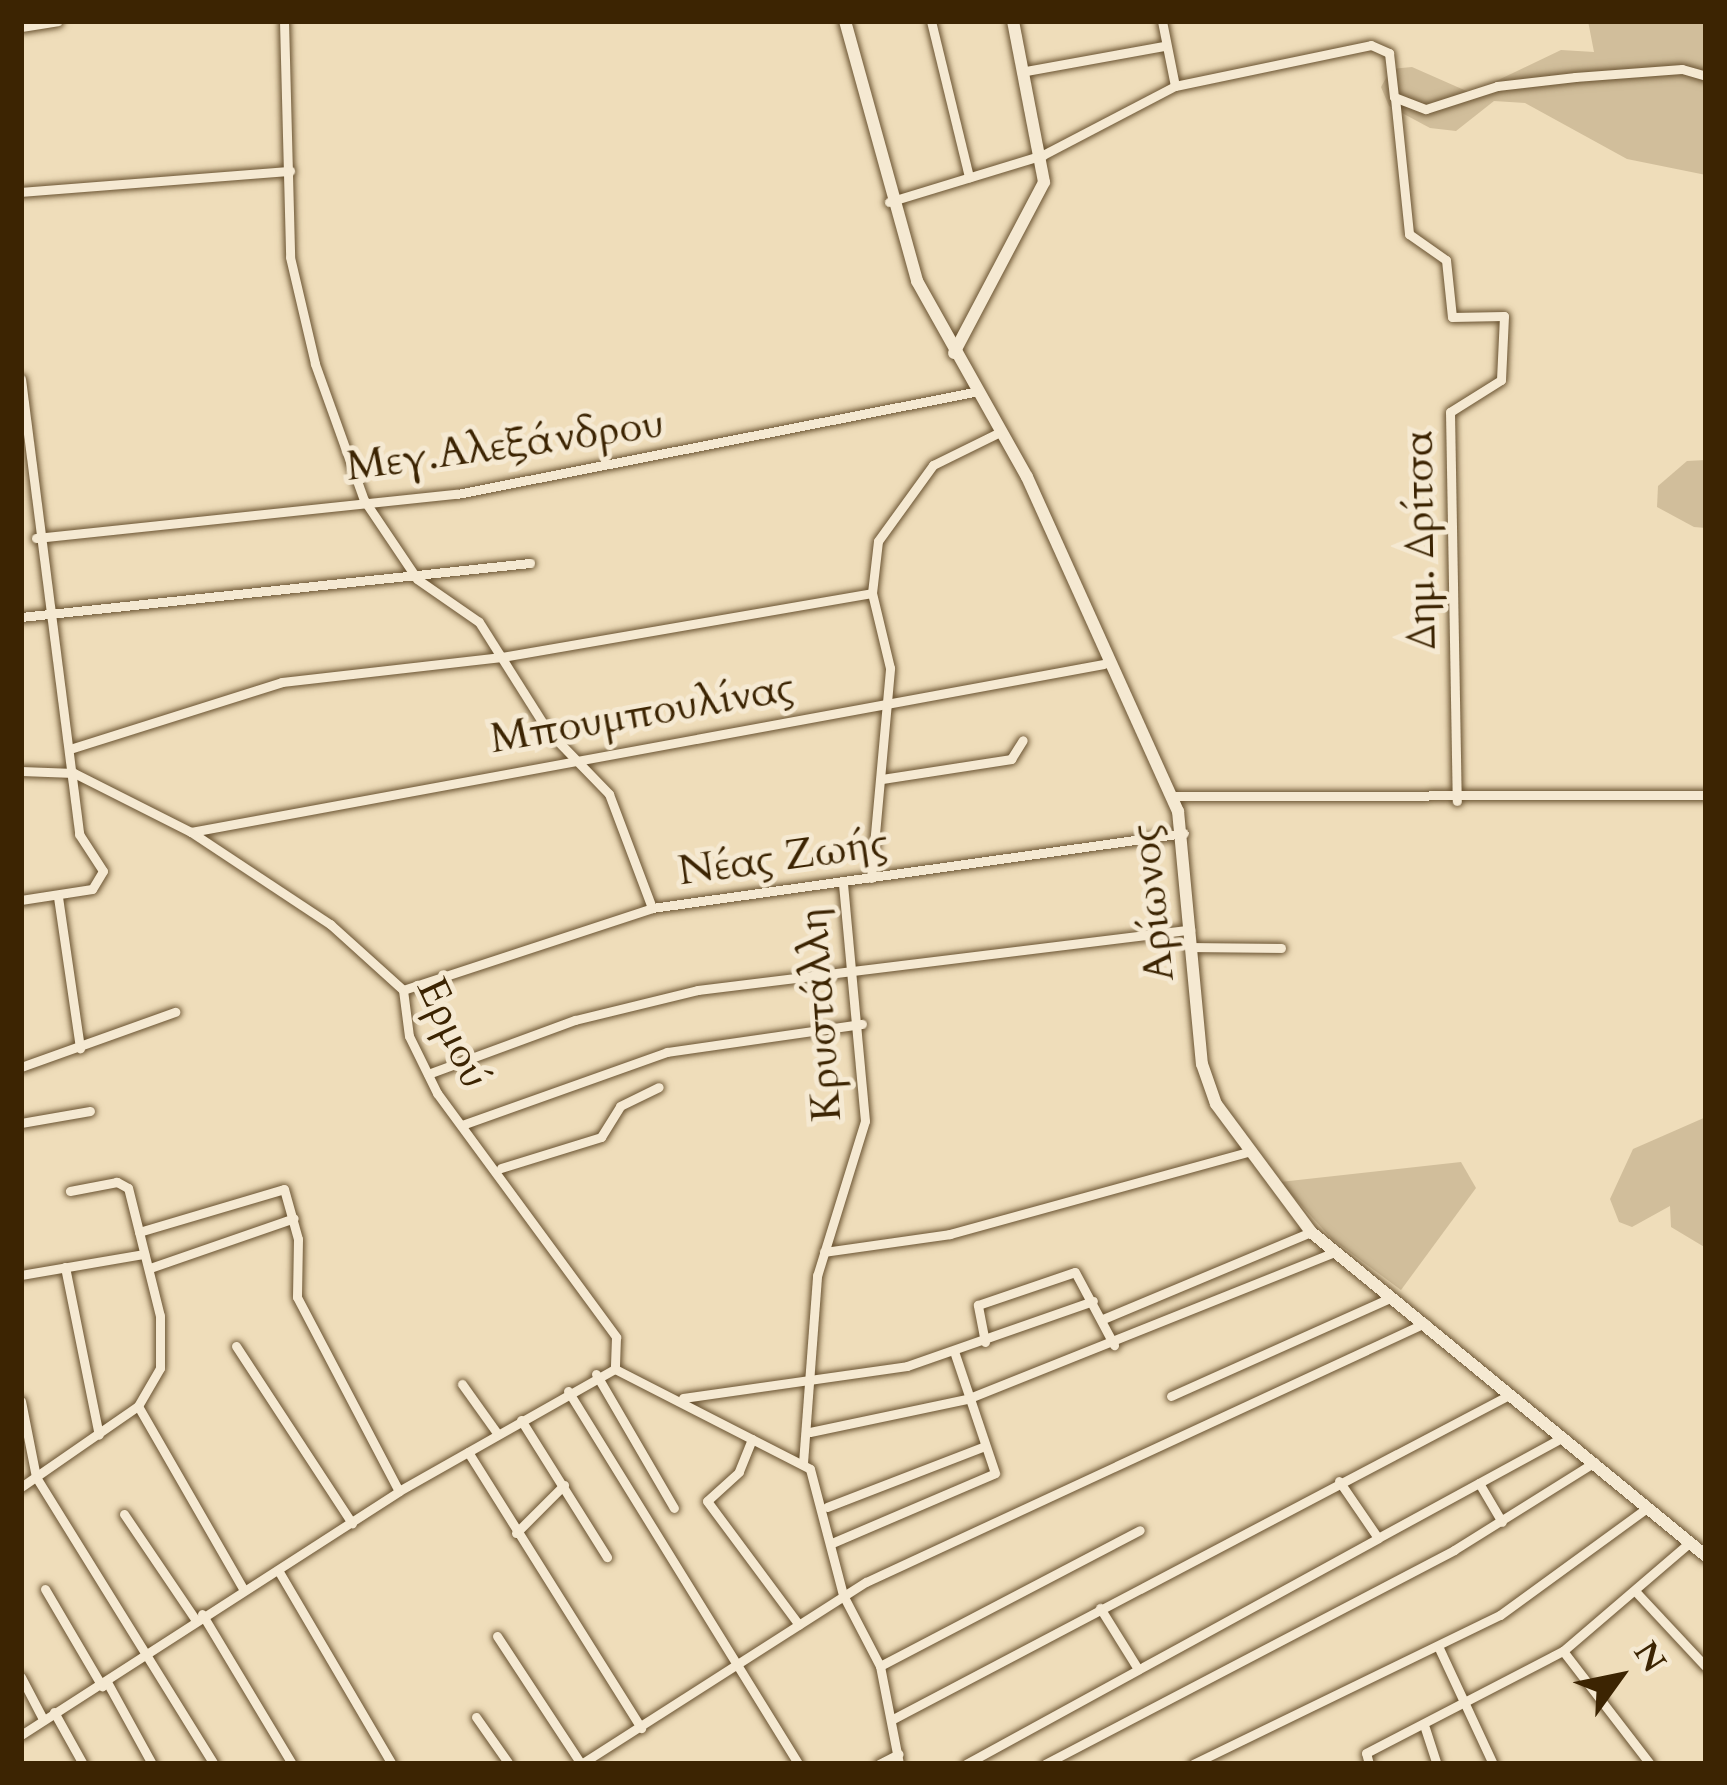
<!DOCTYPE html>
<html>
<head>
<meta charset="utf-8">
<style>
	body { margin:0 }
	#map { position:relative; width:1727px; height:1785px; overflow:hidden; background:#efddba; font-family:Cardo,serif }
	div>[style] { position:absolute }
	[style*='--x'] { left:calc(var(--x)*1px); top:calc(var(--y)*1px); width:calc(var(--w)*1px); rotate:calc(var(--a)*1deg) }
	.green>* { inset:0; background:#d1be9b }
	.roads { filter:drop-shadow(0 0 3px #695230) drop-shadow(0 0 3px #695230) }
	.street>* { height:9px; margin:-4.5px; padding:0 4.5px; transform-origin:4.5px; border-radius:4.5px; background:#f5e9d2 }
	.secondary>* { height:12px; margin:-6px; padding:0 6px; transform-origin:6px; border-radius:6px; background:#f5e9d2 }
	span { translate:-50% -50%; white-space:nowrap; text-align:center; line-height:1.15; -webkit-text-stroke:10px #f5e9d2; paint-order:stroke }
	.street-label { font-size:42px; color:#3c2402 }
	.frame { position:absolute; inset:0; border:24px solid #3c2402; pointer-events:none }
	.north { position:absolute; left:1559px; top:1617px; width:120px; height:120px; -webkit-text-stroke:9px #f5e9d2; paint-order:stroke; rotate:57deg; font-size:33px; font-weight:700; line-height:48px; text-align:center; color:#3c2402 }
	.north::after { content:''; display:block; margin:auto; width:42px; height:54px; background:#3c2402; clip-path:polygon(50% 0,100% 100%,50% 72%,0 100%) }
</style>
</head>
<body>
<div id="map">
	<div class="green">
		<div style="clip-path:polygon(1588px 21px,1706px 21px,1706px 175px,1627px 159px,1525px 103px,1494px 101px,1456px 131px,1430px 128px,1389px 106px,1381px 87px,1391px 69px,1412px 67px,1471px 93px,1561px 50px,1594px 52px)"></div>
		<div style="clip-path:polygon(1706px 460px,1706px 528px,1694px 527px,1657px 507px,1658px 486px,1687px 461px)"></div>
		<div style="clip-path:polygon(1706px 1117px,1706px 1248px,1671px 1227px,1670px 1206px,1632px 1227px,1619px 1222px,1610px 1199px,1633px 1149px)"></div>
		<div style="clip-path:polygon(1461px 1162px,1476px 1188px,1401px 1290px,1332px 1239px,1280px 1182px)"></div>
	</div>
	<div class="roads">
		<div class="street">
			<div style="--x:284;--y:21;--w:236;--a:88.5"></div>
			<div style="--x:290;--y:257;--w:110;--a:76.8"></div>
			<div style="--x:315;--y:364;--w:145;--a:70.2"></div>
			<div style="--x:364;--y:500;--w:95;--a:56.1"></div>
			<div style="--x:417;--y:579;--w:75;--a:34.7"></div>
			<div style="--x:479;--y:622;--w:129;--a:57.7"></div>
			<div style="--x:548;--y:731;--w:88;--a:45.9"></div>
			<div style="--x:609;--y:794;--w:122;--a:69.3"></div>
			<div style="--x:931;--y:21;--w:161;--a:76.3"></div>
			<div style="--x:1162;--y:21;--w:66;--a:78.7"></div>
			<div style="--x:21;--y:27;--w:37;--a:-9"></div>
			<div style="--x:1026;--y:71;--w:140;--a:-10.3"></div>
			<div style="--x:1395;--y:98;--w:137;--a:84.1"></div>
			<div style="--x:1409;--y:234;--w:45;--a:35.1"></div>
			<div style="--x:1446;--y:260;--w:57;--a:84"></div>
			<div style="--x:1452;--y:317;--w:52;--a:-1.1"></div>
			<div style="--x:1504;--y:316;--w:64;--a:92.7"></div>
			<div style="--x:1501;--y:380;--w:60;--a:147.9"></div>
			<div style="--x:1450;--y:412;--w:389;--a:89"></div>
			<div style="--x:21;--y:192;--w:270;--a:-4.5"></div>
			<div style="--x:889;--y:202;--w:161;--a:-17"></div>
			<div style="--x:1043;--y:155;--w:149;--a:-27.6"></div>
			<div style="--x:1175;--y:86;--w:200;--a:-11.8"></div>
			<div style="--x:1371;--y:45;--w:20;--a:24"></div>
			<div style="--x:1389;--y:53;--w:44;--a:83.5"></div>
			<div style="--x:1394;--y:97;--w:34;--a:21"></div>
			<div style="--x:1426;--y:109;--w:75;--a:-17.9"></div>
			<div style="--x:1497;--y:86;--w:79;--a:-6.6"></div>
			<div style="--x:1575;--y:77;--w:107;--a:-4.3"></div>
			<div style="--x:1682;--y:69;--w:25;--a:16"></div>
			<div style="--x:21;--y:379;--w:459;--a:82.7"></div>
			<div style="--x:79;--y:834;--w:44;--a:57"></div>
			<div style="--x:103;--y:871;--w:21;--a:121"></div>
			<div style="--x:92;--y:889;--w:72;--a:171.2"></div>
			<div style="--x:36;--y:538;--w:423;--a:-6"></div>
			<div style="--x:457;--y:494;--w:532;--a:-11.16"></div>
			<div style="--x:21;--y:617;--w:512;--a:-6.06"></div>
			<div style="--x:73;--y:748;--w:219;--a:-17.5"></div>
			<div style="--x:282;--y:682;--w:221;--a:-6.5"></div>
			<div style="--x:502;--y:657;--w:375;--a:-9.8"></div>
			<div style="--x:21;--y:771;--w:53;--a:2.2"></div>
			<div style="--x:74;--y:773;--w:131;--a:26.8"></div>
			<div style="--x:191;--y:832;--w:167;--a:33.5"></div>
			<div style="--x:330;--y:924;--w:98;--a:42.1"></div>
			<div style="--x:403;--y:990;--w:46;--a:82.6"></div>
			<div style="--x:409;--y:1036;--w:64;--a:63.8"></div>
			<div style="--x:437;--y:1093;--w:303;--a:53.7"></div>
			<div style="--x:616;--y:1337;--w:32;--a:92"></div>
			<div style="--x:882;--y:779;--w:131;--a:-8.8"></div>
			<div style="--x:1011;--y:759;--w:22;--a:-58"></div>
			<div style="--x:1173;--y:796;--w:533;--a:-0.11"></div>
			<div style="--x:191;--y:832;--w:928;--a:-10.43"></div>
			<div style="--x:871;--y:878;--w:211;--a:-84.8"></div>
			<div style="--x:890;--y:668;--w:77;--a:-103.5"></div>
			<div style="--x:872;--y:593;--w:52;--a:-83.4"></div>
			<div style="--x:878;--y:541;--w:94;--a:-54.1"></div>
			<div style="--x:933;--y:465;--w:77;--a:-26.2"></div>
			<div style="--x:58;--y:897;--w:153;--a:81.7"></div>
			<div style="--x:1191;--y:947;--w:90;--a:0.6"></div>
			<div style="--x:403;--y:990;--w:262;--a:-18.2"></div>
			<div style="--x:652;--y:908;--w:537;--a:-8.02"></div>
			<div style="--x:21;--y:1067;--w:164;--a:-19.7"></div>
			<div style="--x:428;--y:1074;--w:157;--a:-20.2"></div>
			<div style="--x:575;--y:1020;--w:127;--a:-13.7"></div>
			<div style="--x:698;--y:990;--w:496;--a:-7"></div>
			<div style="--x:21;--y:1123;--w:70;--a:-9.9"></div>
			<div style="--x:462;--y:1125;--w:218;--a:-19.6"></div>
			<div style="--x:667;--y:1052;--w:197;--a:-8.2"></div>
			<div style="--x:501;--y:1168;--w:105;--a:-17.2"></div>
			<div style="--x:601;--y:1137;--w:36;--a:-58"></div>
			<div style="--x:620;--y:1106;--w:43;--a:-26"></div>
			<div style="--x:139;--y:1232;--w:151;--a:-16.5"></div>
			<div style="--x:284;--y:1189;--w:52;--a:74.4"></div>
			<div style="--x:298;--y:1239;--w:58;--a:91"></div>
			<div style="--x:297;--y:1297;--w:219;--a:62.3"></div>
			<div style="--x:824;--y:1252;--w:127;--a:-8.1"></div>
			<div style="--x:950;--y:1234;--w:308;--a:-15.4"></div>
			<div style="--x:65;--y:1267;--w:171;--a:78.6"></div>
			<div style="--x:150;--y:1268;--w:152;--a:-19.1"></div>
			<div style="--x:21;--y:1275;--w:125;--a:-9.7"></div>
			<div style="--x:1103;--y:1319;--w:225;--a:-22.7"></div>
			<div style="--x:985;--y:1342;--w:38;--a:-101"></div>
			<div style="--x:978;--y:1305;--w:102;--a:-18.8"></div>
			<div style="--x:1075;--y:1272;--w:83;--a:61.9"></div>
			<div style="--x:236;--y:1346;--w:212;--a:56.8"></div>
			<div style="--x:596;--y:1374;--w:155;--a:59.8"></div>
			<div style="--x:462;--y:1384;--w:60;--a:54.5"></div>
			<div style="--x:568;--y:1391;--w:438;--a:58.3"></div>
			<div style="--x:1171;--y:1396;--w:242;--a:-24.1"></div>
			<div style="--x:683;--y:1398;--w:226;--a:-8.1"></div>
			<div style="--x:907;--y:1366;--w:197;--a:-19.3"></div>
			<div style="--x:21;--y:1401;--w:77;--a:78.8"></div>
			<div style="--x:36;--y:1477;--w:338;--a:58.2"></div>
			<div style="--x:138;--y:1406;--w:212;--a:60.1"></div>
			<div style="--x:521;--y:1420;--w:162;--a:57.9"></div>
			<div style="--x:810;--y:1432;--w:160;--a:-11.9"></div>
			<div style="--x:967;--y:1399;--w:395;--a:-21.8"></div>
			<div style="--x:752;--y:1439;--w:35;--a:112"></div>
			<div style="--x:739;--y:1472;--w:43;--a:137.8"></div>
			<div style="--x:707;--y:1501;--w:154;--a:53.4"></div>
			<div style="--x:468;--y:1452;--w:326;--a:57.9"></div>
			<div style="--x:803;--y:1463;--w:188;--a:-85.7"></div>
			<div style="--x:817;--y:1276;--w:162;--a:-72.8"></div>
			<div style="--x:865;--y:1121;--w:240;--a:-95.3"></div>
			<div style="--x:1479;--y:1483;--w:45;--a:59.5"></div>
			<div style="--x:21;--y:1487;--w:142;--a:-34.7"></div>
			<div style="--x:138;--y:1406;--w:44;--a:-59.9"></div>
			<div style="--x:160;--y:1368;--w:52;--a:-90"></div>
			<div style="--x:160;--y:1316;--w:132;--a:-104"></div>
			<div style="--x:128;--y:1188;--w:13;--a:-151"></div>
			<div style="--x:117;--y:1182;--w:48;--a:169.2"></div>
			<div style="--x:827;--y:1507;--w:169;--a:-21.1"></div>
			<div style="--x:124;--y:1514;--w:127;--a:55.9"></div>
			<div style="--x:516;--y:1533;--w:68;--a:-45"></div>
			<div style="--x:1378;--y:1538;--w:211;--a:-28.6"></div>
			<div style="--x:832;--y:1543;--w:177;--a:-23.2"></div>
			<div style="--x:995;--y:1473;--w:129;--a:-108.6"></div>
			<div style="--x:278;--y:1570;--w:225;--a:59.6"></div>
			<div style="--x:45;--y:1589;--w:113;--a:59.6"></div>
			<div style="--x:1637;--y:1593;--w:101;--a:47"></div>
			<div style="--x:1100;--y:1608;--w:72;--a:58.1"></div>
			<div style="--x:202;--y:1614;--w:175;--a:59"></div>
			<div style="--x:497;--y:1636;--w:153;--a:56.7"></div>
			<div style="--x:581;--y:1764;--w:338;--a:-32.6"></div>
			<div style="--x:866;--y:1582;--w:616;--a:-24.86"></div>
			<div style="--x:1438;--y:1646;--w:130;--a:65"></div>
			<div style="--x:1563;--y:1651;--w:143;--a:52.4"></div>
			<div style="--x:880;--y:1666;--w:293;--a:-27.6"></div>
			<div style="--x:21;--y:1677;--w:47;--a:62.4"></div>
			<div style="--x:107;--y:1682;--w:94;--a:61.2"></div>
			<div style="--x:54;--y:1712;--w:60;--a:60.9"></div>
			<div style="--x:476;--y:1717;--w:57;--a:54.9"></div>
			<div style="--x:893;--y:1719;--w:698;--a:-27.74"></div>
			<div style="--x:1425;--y:1728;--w:38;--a:72"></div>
			<div style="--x:21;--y:1735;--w:450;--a:-32.8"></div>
			<div style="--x:399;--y:1491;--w:248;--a:-29.5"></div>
			<div style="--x:615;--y:1369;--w:219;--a:27.1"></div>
			<div style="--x:810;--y:1469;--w:130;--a:75.3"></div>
			<div style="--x:843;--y:1595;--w:80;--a:62.5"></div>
			<div style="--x:880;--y:1666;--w:100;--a:79"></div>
			<div style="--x:879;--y:1764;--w:22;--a:-27"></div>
			<div style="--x:966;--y:1764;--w:470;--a:-28.7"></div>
			<div style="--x:1378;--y:1538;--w:69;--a:-124.4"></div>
			<div style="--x:1045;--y:1764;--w:462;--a:-27.6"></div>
			<div style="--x:1454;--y:1550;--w:166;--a:-32"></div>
			<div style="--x:1193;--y:1764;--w:341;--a:-25.9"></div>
			<div style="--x:1500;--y:1615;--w:182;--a:-36.1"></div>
			<div style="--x:1369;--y:1764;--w:11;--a:-105"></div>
			<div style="--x:1366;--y:1753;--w:222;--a:-27.4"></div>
			<div style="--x:1563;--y:1651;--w:166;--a:-40.6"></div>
		</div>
		<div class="secondary">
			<div style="--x:845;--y:21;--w:270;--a:74.5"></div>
			<div style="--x:917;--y:281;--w:225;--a:60.7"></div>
			<div style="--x:1027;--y:477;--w:367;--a:65.7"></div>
			<div style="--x:1178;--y:811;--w:254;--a:84.6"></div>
			<div style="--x:1202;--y:1064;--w:42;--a:70.7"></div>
			<div style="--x:1216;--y:1104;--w:159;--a:53.4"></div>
			<div style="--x:1311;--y:1232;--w:511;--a:39.36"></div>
			<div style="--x:954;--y:353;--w:193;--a:-62.2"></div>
			<div style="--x:1044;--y:182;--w:164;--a:-100.9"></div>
		</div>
	</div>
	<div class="street-label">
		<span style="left:505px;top:445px;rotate:-8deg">Μεγ.Αλεξάνδρου</span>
		<span style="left:1420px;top:540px;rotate:-91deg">Δημ. Δρίτσα</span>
		<span style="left:642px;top:713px;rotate:-10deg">Μπουμπουλίνας</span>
		<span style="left:783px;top:857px;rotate:-8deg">Νέας Ζωής</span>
		<span style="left:1152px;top:903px;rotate:-96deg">Αρίωνος</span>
		<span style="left:820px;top:1015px;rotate:-94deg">Κρυστάλλη</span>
		<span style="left:453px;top:1033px;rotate:65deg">Ερμού</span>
	</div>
	<div class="frame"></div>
	<div class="north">N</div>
</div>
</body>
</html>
